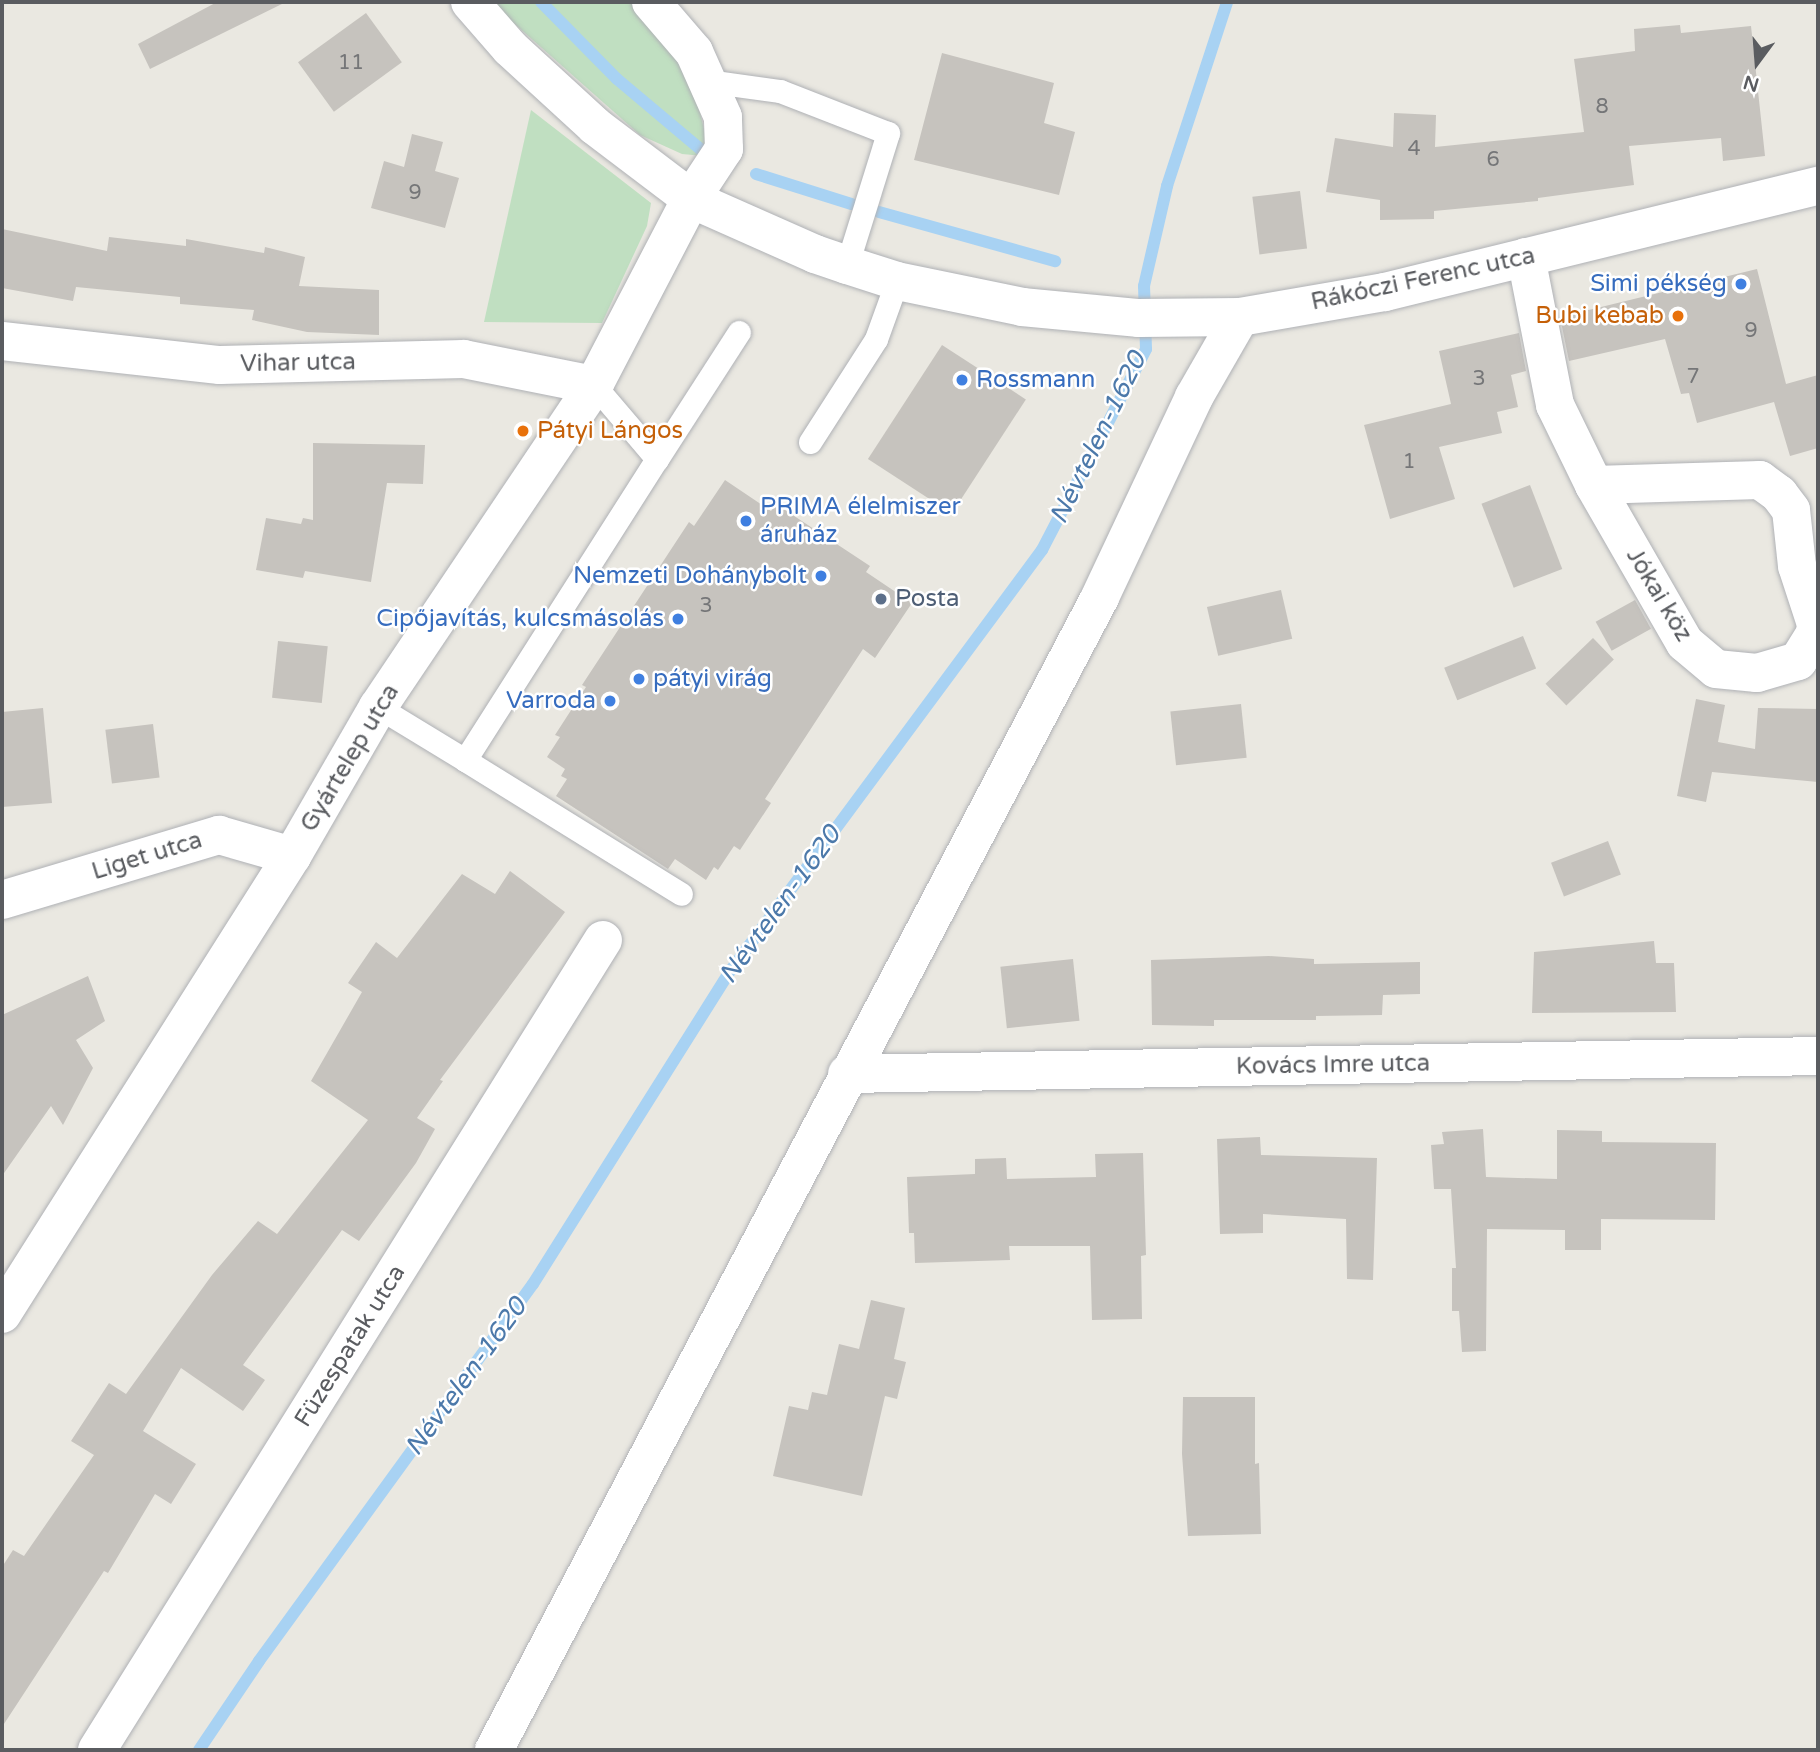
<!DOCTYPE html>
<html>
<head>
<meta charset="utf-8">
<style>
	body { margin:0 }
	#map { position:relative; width:1820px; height:1752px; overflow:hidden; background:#eae8e1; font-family:"Varela Round",sans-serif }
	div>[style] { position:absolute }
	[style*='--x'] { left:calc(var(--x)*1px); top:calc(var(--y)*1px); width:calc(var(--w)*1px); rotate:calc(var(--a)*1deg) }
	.green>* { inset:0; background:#c0dfc1 }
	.stream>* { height:12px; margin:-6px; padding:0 6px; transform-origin:6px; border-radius:6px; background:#a8d2f3 }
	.building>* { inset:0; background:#c6c3be; transform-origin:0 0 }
	.roads { filter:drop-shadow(0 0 2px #afb1b5) drop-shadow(0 0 2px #afb1b5) }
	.service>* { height:23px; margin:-11.5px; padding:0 11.5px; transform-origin:11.5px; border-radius:11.5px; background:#fff }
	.minor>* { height:38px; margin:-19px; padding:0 19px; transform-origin:19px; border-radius:19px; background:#fff }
	.tertiary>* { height:38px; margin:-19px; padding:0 19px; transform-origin:19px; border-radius:19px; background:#fff }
	.secondary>* { height:38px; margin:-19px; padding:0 19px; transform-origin:19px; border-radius:19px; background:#fff }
	.dots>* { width:19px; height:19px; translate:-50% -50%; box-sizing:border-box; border:4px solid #fff; border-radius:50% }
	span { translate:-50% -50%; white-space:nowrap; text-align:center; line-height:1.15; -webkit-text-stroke:5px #fff; paint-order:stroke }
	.number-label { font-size:21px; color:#757678 }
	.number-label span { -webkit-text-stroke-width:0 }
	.street-label { font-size:24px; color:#5a5c60 }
	.shop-label { font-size:24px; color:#366cbe }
	.right { translate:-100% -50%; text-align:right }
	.left { translate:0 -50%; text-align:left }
	.food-label { font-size:24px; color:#c56008 }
	.service-label { font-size:24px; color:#4e5e75 }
	.water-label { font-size:26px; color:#4c79aa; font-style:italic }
	.frame { position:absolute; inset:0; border:4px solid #5a5c60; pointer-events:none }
	.north { position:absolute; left:1722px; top:28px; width:70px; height:70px; -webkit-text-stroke:5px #fff; paint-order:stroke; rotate:196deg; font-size:19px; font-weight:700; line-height:28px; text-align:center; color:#5a5c60 }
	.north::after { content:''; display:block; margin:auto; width:24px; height:32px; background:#5a5c60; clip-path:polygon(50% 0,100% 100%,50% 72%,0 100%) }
</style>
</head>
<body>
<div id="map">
	<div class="green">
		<div style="clip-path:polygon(490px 2px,633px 2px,680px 65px,699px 109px,706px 137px,704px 156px,682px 154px,640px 135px)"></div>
		<div style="clip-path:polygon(531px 110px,651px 203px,647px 226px,602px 323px,484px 322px)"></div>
	</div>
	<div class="stream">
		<div style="--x:541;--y:2;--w:108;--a:45.4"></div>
		<div style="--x:617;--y:79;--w:109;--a:40.1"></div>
		<div style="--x:756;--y:174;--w:100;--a:17.5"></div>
		<div style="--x:879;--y:212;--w:183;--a:15.6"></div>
		<div style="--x:199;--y:1750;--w:107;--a:-56"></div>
		<div style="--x:259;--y:1661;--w:466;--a:-54"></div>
		<div style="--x:533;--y:1284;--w:366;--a:-57.8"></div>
		<div style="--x:728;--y:974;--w:528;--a:-53.48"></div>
		<div style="--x:1042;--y:550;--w:226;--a:-62.6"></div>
		<div style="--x:1146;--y:349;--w:63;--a:-91.8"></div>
		<div style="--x:1144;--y:286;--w:103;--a:-77"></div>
		<div style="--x:1167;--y:186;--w:194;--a:-71.9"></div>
	</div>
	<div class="building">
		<div style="clip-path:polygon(217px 2px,286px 2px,150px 69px,138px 44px)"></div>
		<div style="left:366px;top:13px;width:61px;height:84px;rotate:54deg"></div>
		<div style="clip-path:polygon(1680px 25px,1681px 33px,1751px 26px,1765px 156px,1723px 161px,1721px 138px,1629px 146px,1634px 185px,1538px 198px,1538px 201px,1434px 211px,1434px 219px,1380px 220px,1380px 200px,1326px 192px,1335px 138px,1393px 147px,1394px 113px,1436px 115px,1435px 147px,1584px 132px,1574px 59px,1635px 51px,1634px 29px)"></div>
		<div style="clip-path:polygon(942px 53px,1054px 83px,1044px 123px,1075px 132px,1059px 195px,914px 160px)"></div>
		<div style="clip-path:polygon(412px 134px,443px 142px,435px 171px,459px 178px,445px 228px,371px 208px,384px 161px,404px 167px)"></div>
		<div style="left:1300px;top:191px;width:58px;height:48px;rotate:83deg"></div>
		<div style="clip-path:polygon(2px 229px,107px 251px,109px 237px,186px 246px,186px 239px,264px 253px,265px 247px,305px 257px,299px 286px,379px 290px,379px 335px,307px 332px,252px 320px,254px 310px,180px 304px,180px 297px,76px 287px,73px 301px,2px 288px)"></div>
		<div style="clip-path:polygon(1757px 269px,1786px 384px,1818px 375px,1818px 448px,1790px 456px,1774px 402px,1697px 423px,1689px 393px,1681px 394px,1665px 339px,1569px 361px,1560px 317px)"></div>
		<div style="clip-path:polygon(1519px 333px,1526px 371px,1511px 375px,1518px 407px,1497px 412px,1502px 433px,1439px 447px,1455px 499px,1390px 519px,1364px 425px,1451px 404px,1439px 351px)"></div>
		<div style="left:942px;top:345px;width:100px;height:136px;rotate:33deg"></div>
		<div style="clip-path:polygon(313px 443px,425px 445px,423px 484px,387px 483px,371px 582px,305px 571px,303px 578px,256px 570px,266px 518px,301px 524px,303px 518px,313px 520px)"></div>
		<div style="clip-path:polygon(725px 480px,771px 511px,776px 504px,870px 566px,866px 572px,912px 603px,875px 658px,863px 649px,765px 799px,771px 803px,740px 850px,734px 846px,718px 870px,714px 867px,706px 880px,675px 859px,668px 869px,556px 796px,567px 779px,561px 776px,565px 769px,547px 757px,560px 737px,555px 735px,586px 687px,582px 685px,689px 522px,694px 526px)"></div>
		<div style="left:1530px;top:485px;width:90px;height:52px;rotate:69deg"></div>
		<div style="left:1281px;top:590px;width:50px;height:76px;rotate:77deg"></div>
		<div style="left:1635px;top:600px;width:33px;height:45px;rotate:61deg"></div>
		<div style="left:1523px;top:636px;width:35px;height:85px;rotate:68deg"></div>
		<div style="left:1593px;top:638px;width:30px;height:66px;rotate:46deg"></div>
		<div style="left:278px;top:641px;width:50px;height:57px;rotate:6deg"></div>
		<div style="clip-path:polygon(1696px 699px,1725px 705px,1718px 742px,1755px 749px,1758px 708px,1818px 709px,1818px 782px,1712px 772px,1706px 802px,1677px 796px)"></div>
		<div style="left:1241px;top:704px;width:54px;height:71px;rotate:84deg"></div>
		<div style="clip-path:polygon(43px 708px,52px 803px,2px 807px,2px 712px)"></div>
		<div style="left:153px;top:724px;width:54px;height:48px;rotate:83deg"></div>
		<div style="left:1608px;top:841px;width:36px;height:61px;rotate:69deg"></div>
		<div style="clip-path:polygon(510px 871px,565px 912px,440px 1080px,443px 1081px,417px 1118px,435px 1129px,416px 1163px,359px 1241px,342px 1230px,243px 1365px,265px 1380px,243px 1411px,181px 1368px,143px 1431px,196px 1464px,171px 1504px,155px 1494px,108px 1573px,104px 1571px,2px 1727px,2px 1567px,13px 1550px,24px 1556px,94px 1455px,71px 1441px,109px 1383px,126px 1394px,212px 1275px,258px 1221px,277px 1234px,368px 1120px,311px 1081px,362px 992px,348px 983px,376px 942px,397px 958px,462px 874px,495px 894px)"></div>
		<div style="clip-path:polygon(1654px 941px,1656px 963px,1674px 963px,1676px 1012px,1532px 1013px,1534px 952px)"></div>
		<div style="clip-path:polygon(1269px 956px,1314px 959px,1314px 964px,1420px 962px,1420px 994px,1383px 995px,1382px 1015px,1316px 1016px,1316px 1020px,1214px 1020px,1214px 1026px,1152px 1025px,1151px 960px)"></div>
		<div style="left:1073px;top:959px;width:62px;height:73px;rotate:84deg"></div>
		<div style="clip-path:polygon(88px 976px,105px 1021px,76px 1040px,93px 1068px,63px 1125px,51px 1106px,2px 1176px,2px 1015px)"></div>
		<div style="clip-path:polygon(1483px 1129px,1486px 1177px,1557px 1179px,1557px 1130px,1602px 1131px,1602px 1142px,1716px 1143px,1715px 1220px,1601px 1219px,1601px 1250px,1565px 1250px,1565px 1230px,1487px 1229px,1486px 1351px,1462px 1352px,1459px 1311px,1452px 1311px,1452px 1268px,1456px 1268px,1451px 1189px,1434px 1189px,1431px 1145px,1444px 1144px,1442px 1132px)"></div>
		<div style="clip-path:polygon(1260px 1137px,1261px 1155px,1377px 1158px,1373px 1280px,1347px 1279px,1346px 1219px,1263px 1214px,1263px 1233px,1220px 1234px,1217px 1139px)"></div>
		<div style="clip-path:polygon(1143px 1153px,1146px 1255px,1141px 1256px,1142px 1319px,1092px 1320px,1090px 1246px,1009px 1246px,1010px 1260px,915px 1263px,914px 1233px,909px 1233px,907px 1177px,975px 1174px,975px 1159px,1006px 1158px,1007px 1179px,1096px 1177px,1095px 1154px)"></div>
		<div style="clip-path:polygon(871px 1300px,905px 1308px,894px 1359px,906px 1362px,897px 1399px,885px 1396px,862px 1496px,773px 1476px,789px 1406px,808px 1410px,812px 1392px,827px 1395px,839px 1344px,859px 1349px)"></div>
		<div style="clip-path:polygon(1183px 1397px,1255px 1397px,1255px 1464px,1259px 1463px,1261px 1534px,1188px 1536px,1182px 1454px)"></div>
	</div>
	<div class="roads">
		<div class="service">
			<div style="--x:707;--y:81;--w:74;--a:7.8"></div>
			<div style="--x:780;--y:91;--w:116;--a:21.3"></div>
			<div style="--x:888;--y:133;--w:138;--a:107.3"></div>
			<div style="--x:810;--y:442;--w:122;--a:-57.3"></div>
			<div style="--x:876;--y:339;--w:62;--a:-70.1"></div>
			<div style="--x:657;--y:459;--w:151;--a:-57.2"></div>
			<div style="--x:378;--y:707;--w:102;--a:31.3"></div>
			<div style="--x:465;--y:760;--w:357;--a:-57.5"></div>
			<div style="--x:657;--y:459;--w:97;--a:-130.4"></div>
			<div style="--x:465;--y:760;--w:254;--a:31.8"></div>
		</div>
		<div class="minor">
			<div style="--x:1526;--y:257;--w:151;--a:78.9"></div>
			<div style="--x:1555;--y:405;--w:89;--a:64"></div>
			<div style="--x:1594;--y:485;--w:182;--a:60.1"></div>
			<div style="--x:1685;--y:643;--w:40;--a:40"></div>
			<div style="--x:1716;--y:669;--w:41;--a:5.6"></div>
			<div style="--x:1757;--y:673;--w:43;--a:-16.3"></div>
			<div style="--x:1798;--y:661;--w:32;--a:-58"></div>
			<div style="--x:1815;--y:634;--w:10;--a:-84"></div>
			<div style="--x:1816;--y:624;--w:61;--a:-108.1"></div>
			<div style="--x:1797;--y:566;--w:56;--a:-96.1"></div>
			<div style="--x:1791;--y:510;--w:20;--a:-127"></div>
			<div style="--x:1779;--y:494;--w:24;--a:-144"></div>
			<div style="--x:1760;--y:480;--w:166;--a:178.3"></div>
			<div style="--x:2;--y:341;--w:219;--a:6.3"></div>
			<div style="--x:220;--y:365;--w:244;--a:-1.4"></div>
			<div style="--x:464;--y:359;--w:133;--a:11.3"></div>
			<div style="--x:2;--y:900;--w:227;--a:-16.7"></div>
			<div style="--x:219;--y:835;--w:76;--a:16"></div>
			<div style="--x:847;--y:1074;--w:971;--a:-1.06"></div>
			<div style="--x:2;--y:1314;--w:542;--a:-57.66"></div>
			<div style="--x:292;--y:856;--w:172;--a:-60"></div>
			<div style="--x:378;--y:707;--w:388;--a:-56.1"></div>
			<div style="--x:594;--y:385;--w:210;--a:-62.5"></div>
			<div style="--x:691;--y:199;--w:60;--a:-56.6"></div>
			<div style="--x:724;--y:149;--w:32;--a:-92"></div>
			<div style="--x:723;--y:117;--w:71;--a:-114"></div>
			<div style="--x:694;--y:52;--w:66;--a:-130.7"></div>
			<div style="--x:97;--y:1750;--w:955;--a:-58.01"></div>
		</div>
		<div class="tertiary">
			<div style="--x:494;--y:1750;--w:1303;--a:-62.27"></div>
			<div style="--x:1100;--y:597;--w:221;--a:-64.8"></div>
			<div style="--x:1194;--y:397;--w:92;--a:-60.1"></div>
		</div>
		<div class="secondary">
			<div style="--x:470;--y:2;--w:61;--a:49"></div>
			<div style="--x:510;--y:48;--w:115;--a:42.5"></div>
			<div style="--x:595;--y:126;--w:121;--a:37.2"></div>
			<div style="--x:691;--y:199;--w:136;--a:23.9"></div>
			<div style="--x:815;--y:254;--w:34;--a:19"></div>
			<div style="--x:847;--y:265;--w:52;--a:17.7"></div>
			<div style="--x:897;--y:281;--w:128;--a:11.7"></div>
			<div style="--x:1022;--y:307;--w:118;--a:5.4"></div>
			<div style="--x:1139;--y:318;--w:101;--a:-0.6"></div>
			<div style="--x:1240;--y:317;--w:147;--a:-9.8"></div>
			<div style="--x:1385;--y:292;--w:446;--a:-13.8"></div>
		</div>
	</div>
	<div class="dots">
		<div style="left:1741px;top:284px;background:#3f7fe0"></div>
		<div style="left:1678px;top:316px;background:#e8710a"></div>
		<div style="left:962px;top:380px;background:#3f7fe0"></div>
		<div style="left:523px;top:431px;background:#e8710a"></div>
		<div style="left:746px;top:521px;background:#3f7fe0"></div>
		<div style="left:821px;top:576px;background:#3f7fe0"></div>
		<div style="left:881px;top:599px;background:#5c6f8a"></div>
		<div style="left:678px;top:619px;background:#3f7fe0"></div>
		<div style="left:639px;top:679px;background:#3f7fe0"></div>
		<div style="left:610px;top:701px;background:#3f7fe0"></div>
	</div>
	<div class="number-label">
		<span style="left:351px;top:63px">11</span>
		<span style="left:1602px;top:107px">8</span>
		<span style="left:1414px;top:149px">4</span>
		<span style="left:1493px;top:160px">6</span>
		<span style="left:415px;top:193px">9</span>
		<span style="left:1751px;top:331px">9</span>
		<span style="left:1693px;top:377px">7</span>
		<span style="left:1479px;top:379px">3</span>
		<span style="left:1409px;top:462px">1</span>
		<span style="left:706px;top:606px">3</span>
	</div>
	<div class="street-label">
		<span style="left:1423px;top:279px;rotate:-12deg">Rákóczi Ferenc utca</span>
		<span style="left:298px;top:363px;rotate:-1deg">Vihar utca</span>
		<span style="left:1659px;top:595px;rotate:59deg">Jókai köz</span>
		<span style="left:350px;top:758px;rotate:-59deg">Gyártelep utca</span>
		<span style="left:147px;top:856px;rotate:-17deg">Liget utca</span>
		<span style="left:1333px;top:1065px;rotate:-1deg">Kovács Imre utca</span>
		<span style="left:350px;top:1346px;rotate:-58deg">Füzespatak utca</span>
	</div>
	<div class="shop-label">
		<span class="right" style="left:1727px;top:284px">Simi pékség</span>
		<span class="left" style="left:976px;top:380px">Rossmann</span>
		<span class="left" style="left:760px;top:521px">PRIMA élelmiszer<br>áruház</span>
		<span class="right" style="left:807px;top:576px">Nemzeti Dohánybolt</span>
		<span class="right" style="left:664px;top:619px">Cipőjavítás, kulcsmásolás</span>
		<span class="left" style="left:653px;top:679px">pátyi virág</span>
		<span class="right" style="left:596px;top:701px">Varroda</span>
	</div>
	<div class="food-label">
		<span class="right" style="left:1664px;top:316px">Bubi kebab</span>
		<span class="left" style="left:537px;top:431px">Pátyi Lángos</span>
	</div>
	<div class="service-label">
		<span class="left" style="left:895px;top:599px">Posta</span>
	</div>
	<div class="water-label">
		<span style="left:1098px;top:438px;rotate:-64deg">Névtelen-1620</span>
		<span style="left:780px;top:905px;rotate:-54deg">Névtelen-1620</span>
		<span style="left:466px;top:1377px;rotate:-54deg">Névtelen-1620</span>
	</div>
	<div class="frame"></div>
	<div class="north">N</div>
</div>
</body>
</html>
